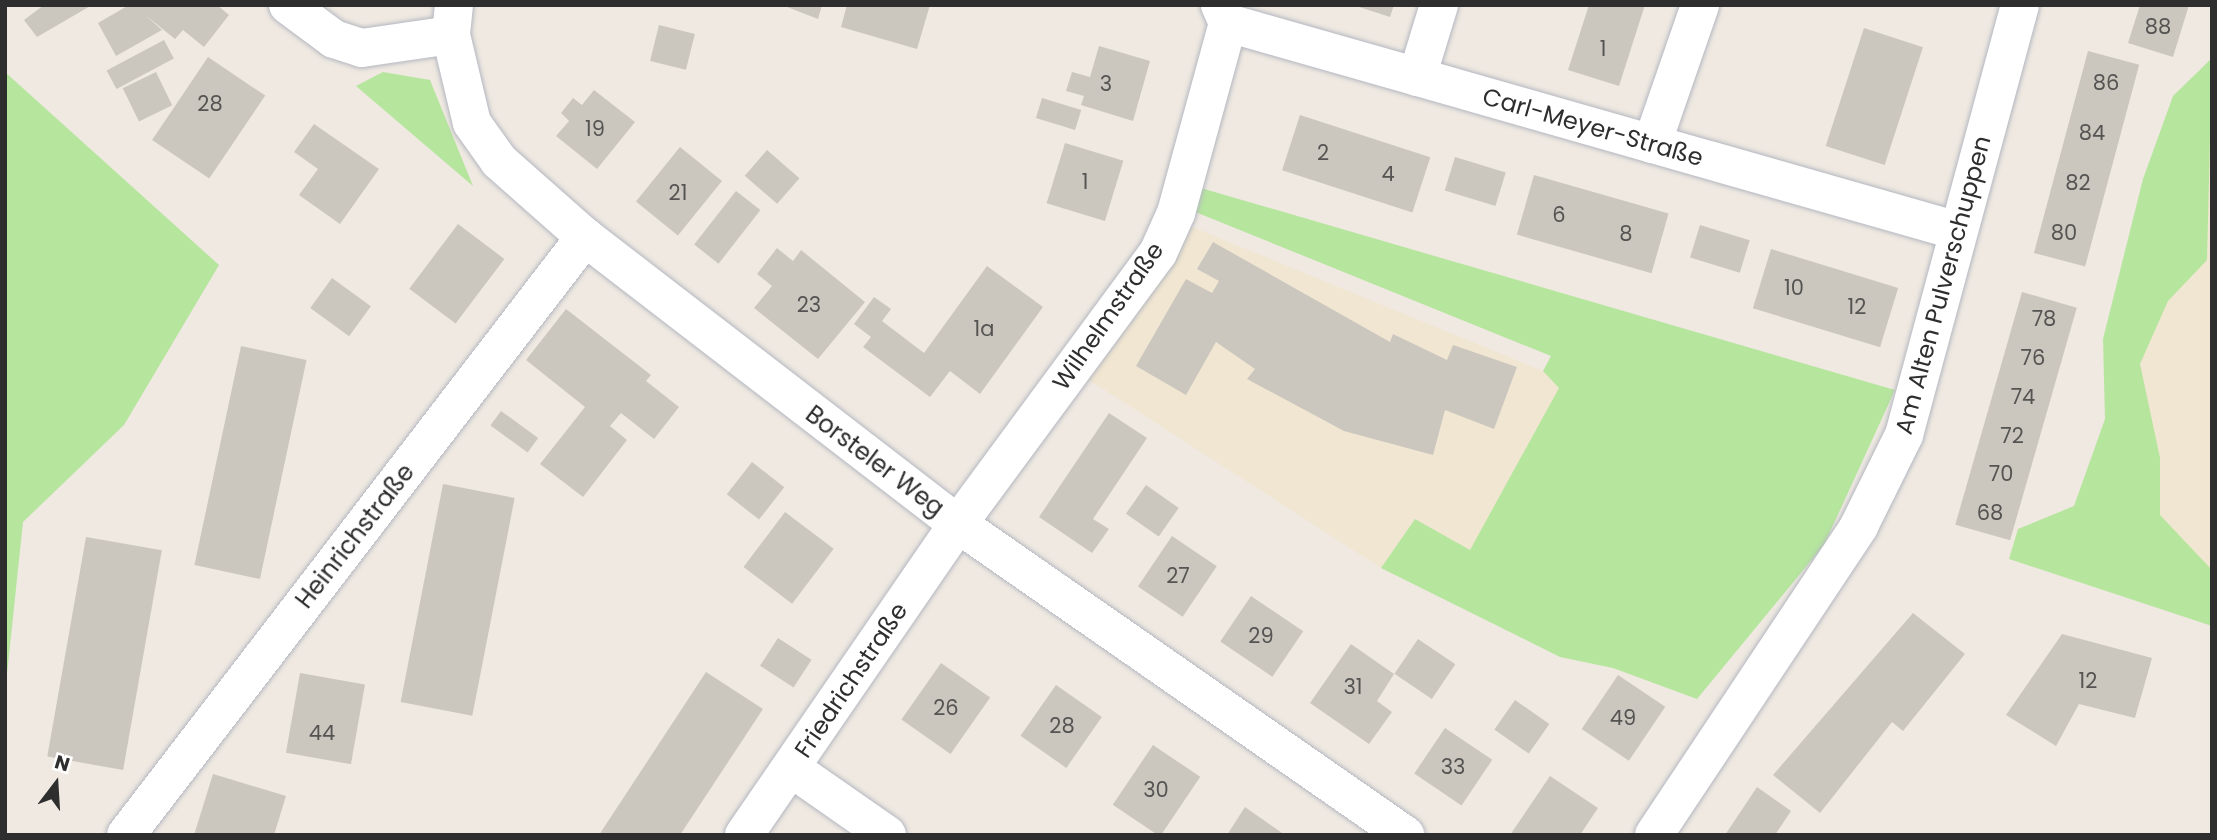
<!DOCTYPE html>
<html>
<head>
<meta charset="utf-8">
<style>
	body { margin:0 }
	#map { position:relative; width:2217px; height:840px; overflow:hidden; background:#efe9e1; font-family:Poppins,sans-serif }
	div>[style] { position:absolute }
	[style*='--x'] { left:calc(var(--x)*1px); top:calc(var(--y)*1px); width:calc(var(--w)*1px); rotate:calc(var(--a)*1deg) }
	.education>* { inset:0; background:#f0e6d1 }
	.green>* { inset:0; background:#b6e59e }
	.building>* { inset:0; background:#cbc7bf; transform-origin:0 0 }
	.roads { filter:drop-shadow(0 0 2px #b4b7c1) drop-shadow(0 0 2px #b4b7c1) }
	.minor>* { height:38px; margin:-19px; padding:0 19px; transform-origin:19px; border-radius:19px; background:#fff }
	span { translate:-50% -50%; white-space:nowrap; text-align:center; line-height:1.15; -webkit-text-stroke:6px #fff; paint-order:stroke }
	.number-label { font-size:21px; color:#555452 }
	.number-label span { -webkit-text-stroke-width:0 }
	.street-label { font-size:24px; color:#2e2e2e }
	.frame { position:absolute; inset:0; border:7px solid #2e2e2e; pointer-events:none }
	.north { position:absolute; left:21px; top:749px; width:70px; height:70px; -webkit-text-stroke:5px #fff; paint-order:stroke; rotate:17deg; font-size:19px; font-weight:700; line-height:28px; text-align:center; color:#2e2e2e }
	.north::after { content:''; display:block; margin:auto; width:24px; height:32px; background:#2e2e2e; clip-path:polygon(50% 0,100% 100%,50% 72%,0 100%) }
</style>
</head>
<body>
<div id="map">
	<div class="education">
		<div style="clip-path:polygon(2212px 90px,2212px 595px,2119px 456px,2172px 156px)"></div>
		<div style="clip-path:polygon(1185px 224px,1543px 371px,1560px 388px,1470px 550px,1415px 519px,1381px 568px,1083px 376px)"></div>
	</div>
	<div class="green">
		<div style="clip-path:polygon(2212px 58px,2207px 260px,2168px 301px,2140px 364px,2160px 458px,2160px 515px,2212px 570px,2212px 626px,2009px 559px,2018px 529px,2074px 506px,2105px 419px,2103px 339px,2143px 179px,2173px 96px)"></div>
		<div style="clip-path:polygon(5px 72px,219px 265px,124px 425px,23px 522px,5px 693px)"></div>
		<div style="clip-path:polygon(383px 72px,430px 80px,473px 186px,356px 86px)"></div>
		<div style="clip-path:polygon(1194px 186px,1895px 390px,1824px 545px,1697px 699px,1613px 668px,1560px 657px,1381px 568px,1415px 519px,1470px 550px,1559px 388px,1543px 371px,1551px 356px,1188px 209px)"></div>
	</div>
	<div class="building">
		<div style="clip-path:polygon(44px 5px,92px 5px,37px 37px,24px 20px)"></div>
		<div style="clip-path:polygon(129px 5px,217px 5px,229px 15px,204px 47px,183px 30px,175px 39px,144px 14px,162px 30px,116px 56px,98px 23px)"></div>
		<div style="clip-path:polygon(782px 5px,822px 5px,818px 19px)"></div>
		<div style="clip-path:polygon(847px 5px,930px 5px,917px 49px,841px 27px)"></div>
		<div style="clip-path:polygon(1353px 5px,1394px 5px,1390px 17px)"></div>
		<div style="clip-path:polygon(1589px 5px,1645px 5px,1619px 86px,1568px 70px)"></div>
		<div style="clip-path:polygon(2140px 5px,2189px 5px,2173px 57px,2128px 43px)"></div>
		<div style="left:659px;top:25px;width:37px;height:37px;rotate:14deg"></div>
		<div style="left:1864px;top:28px;width:62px;height:124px;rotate:18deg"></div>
		<div style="left:164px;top:40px;width:21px;height:65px;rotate:62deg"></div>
		<div style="clip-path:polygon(1099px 46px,1150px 61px,1133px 121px,1081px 105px,1084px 96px,1066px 91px,1072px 72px,1090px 77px)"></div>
		<div style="left:2088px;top:51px;width:53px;height:209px;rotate:15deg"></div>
		<div style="left:208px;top:57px;width:69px;height:100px;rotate:34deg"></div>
		<div style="left:156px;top:72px;width:37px;height:37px;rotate:64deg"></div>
		<div style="clip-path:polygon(594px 90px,635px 122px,597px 169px,556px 136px,569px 121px,561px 113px,573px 98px,582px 105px)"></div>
		<div style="left:1042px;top:98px;width:41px;height:21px;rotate:17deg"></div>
		<div style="left:1300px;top:115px;width:137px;height:58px;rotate:18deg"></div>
		<div style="clip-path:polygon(314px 124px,379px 169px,340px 224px,299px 195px,318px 169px,294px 152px)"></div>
		<div style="left:1065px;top:143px;width:61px;height:63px;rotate:17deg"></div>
		<div style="left:680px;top:147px;width:54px;height:70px;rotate:39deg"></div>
		<div style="left:767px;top:150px;width:43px;height:34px;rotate:41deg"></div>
		<div style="left:1455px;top:157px;width:53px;height:35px;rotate:17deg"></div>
		<div style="left:1534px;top:175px;width:140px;height:62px;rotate:16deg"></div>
		<div style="left:736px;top:191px;width:31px;height:68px;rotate:38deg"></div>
		<div style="left:458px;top:224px;width:58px;height:81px;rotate:37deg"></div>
		<div style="left:1700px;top:225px;width:52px;height:34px;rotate:17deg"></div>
		<div style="clip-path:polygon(1213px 242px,1390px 342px,1393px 334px,1447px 360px,1453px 345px,1517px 367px,1494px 429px,1445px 410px,1433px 455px,1344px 431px,1247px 379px,1255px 369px,1216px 342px,1186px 395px,1136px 366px,1186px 279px,1212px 293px,1219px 281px,1197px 269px)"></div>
		<div style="clip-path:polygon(777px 248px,793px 261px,801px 250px,865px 302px,818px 359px,754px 308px,772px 286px,757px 274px)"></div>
		<div style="left:1771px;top:249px;width:133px;height:62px;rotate:17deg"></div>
		<div style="clip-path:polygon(987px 266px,1043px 307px,980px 394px,950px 371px,930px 397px,863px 347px,871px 337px,854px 324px,874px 297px,891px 309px,882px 321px,924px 353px)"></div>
		<div style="left:332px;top:278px;width:48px;height:37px;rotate:36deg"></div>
		<div style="left:2022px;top:292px;width:57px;height:242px;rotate:16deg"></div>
		<div style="clip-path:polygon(566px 309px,651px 375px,646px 381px,679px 407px,654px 439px,621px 413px,610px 426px,627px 440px,583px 497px,540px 464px,585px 407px,526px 360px)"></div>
		<div style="left:241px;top:346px;width:67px;height:224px;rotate:12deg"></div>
		<div style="left:501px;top:411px;width:46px;height:18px;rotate:36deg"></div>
		<div style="clip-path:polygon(1109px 413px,1147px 438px,1093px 519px,1109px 529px,1092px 553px,1039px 517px)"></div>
		<div style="left:752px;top:462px;width:41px;height:41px;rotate:38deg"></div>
		<div style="left:443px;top:484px;width:73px;height:222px;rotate:11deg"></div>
		<div style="left:1146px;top:485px;width:40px;height:35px;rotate:35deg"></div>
		<div style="left:785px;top:512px;width:61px;height:69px;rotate:37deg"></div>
		<div style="left:1172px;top:536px;width:54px;height:61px;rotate:34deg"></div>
		<div style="left:86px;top:537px;width:77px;height:223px;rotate:10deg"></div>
		<div style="left:1251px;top:596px;width:63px;height:55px;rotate:34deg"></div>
		<div style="clip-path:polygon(1913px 613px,1965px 654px,1903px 731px,1892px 722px,1820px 813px,1773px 775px)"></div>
		<div style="clip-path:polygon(2062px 634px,2152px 658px,2135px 718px,2079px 704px,2056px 746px,2006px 715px)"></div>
		<div style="left:778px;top:638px;width:40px;height:33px;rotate:33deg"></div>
		<div style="left:1418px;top:639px;width:45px;height:42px;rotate:34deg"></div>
		<div style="clip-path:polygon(1351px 644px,1394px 674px,1377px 701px,1392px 712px,1369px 744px,1310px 703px)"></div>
		<div style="left:941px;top:663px;width:60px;height:69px;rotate:35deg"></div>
		<div style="clip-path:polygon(706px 672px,763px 709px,680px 835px,599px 835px)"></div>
		<div style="left:300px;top:673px;width:66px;height:81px;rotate:10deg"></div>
		<div style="left:1618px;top:675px;width:57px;height:65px;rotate:34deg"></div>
		<div style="left:1056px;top:685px;width:56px;height:62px;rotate:35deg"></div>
		<div style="left:1515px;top:700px;width:42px;height:36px;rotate:35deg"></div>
		<div style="left:1445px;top:728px;width:57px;height:55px;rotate:34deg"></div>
		<div style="left:1153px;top:745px;width:57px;height:72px;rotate:34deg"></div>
		<div style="clip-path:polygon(213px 774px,286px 796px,274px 835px,194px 835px)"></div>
		<div style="clip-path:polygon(1550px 776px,1598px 808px,1580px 835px,1510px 835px)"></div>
		<div style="clip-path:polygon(1757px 787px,1791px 811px,1775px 835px,1725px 835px)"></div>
		<div style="clip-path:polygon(1245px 807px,1285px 835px,1227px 835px)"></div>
	</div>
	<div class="roads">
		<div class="minor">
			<div style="--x:288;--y:5;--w:57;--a:36.5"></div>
			<div style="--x:334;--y:39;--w:29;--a:18"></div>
			<div style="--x:362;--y:48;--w:90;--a:-8.3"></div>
			<div style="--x:454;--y:5;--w:30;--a:96"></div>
			<div style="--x:451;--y:35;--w:90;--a:76.6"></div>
			<div style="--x:472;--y:123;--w:47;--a:54.6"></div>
			<div style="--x:499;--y:161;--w:115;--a:41.5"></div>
			<div style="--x:585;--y:237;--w:471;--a:37.6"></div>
			<div style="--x:958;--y:524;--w:545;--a:34.83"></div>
			<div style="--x:1228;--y:23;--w:759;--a:15.9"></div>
			<div style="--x:1417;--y:77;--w:75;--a:-73"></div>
			<div style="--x:1652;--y:144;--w:147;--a:-70.9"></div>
			<div style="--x:791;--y:768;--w:117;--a:34.9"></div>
			<div style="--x:126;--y:835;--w:754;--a:-52.49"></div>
			<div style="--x:744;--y:835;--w:378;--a:-55.5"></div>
			<div style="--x:958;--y:524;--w:337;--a:-53.6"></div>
			<div style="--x:1158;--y:253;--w:44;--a:-65.8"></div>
			<div style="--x:1176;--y:213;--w:197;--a:-74.7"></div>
			<div style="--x:1228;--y:23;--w:20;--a:-114"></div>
			<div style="--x:1654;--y:835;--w:371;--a:-56.4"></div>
			<div style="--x:1859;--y:526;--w:102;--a:-63.7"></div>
			<div style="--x:1904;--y:435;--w:445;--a:-74.9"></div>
		</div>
	</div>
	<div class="number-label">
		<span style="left:2158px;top:27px">88</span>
		<span style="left:1603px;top:49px">1</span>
		<span style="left:2106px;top:83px">86</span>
		<span style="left:1106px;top:84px">3</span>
		<span style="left:210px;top:104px">28</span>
		<span style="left:595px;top:129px">19</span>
		<span style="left:2092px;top:133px">84</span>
		<span style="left:1323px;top:153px">2</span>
		<span style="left:1388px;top:174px">4</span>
		<span style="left:1085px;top:182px">1</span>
		<span style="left:2078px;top:183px">82</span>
		<span style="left:678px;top:193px">21</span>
		<span style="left:1559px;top:215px">6</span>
		<span style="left:2064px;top:233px">80</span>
		<span style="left:1626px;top:234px">8</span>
		<span style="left:1794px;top:288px">10</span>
		<span style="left:809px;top:305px">23</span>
		<span style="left:1857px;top:307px">12</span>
		<span style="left:2044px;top:319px">78</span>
		<span style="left:984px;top:329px">1a</span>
		<span style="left:2033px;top:358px">76</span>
		<span style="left:2023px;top:397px">74</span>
		<span style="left:2012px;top:436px">72</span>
		<span style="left:2001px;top:474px">70</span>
		<span style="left:1990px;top:513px">68</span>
		<span style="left:1178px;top:576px">27</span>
		<span style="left:1261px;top:636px">29</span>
		<span style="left:2088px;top:681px">12</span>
		<span style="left:1353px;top:687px">31</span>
		<span style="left:946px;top:708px">26</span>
		<span style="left:1623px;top:718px">49</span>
		<span style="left:1062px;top:726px">28</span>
		<span style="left:322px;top:733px">44</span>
		<span style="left:1453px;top:767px">33</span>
		<span style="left:1156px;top:790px">30</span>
	</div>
	<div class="street-label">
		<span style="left:1593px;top:127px;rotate:16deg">Carl-Meyer-Straße</span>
		<span style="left:1943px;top:285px;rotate:-75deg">Am Alten Pulverschuppen</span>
		<span style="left:1108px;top:316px;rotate:-55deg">Wilhelmstraße</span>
		<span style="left:875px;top:461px;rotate:37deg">Borsteler Weg</span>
		<span style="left:355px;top:536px;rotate:-52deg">Heinrichstraße</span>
		<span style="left:851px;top:680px;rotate:-56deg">Friedrichstraße</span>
	</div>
	<div class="frame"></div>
	<div class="north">N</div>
</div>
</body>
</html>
